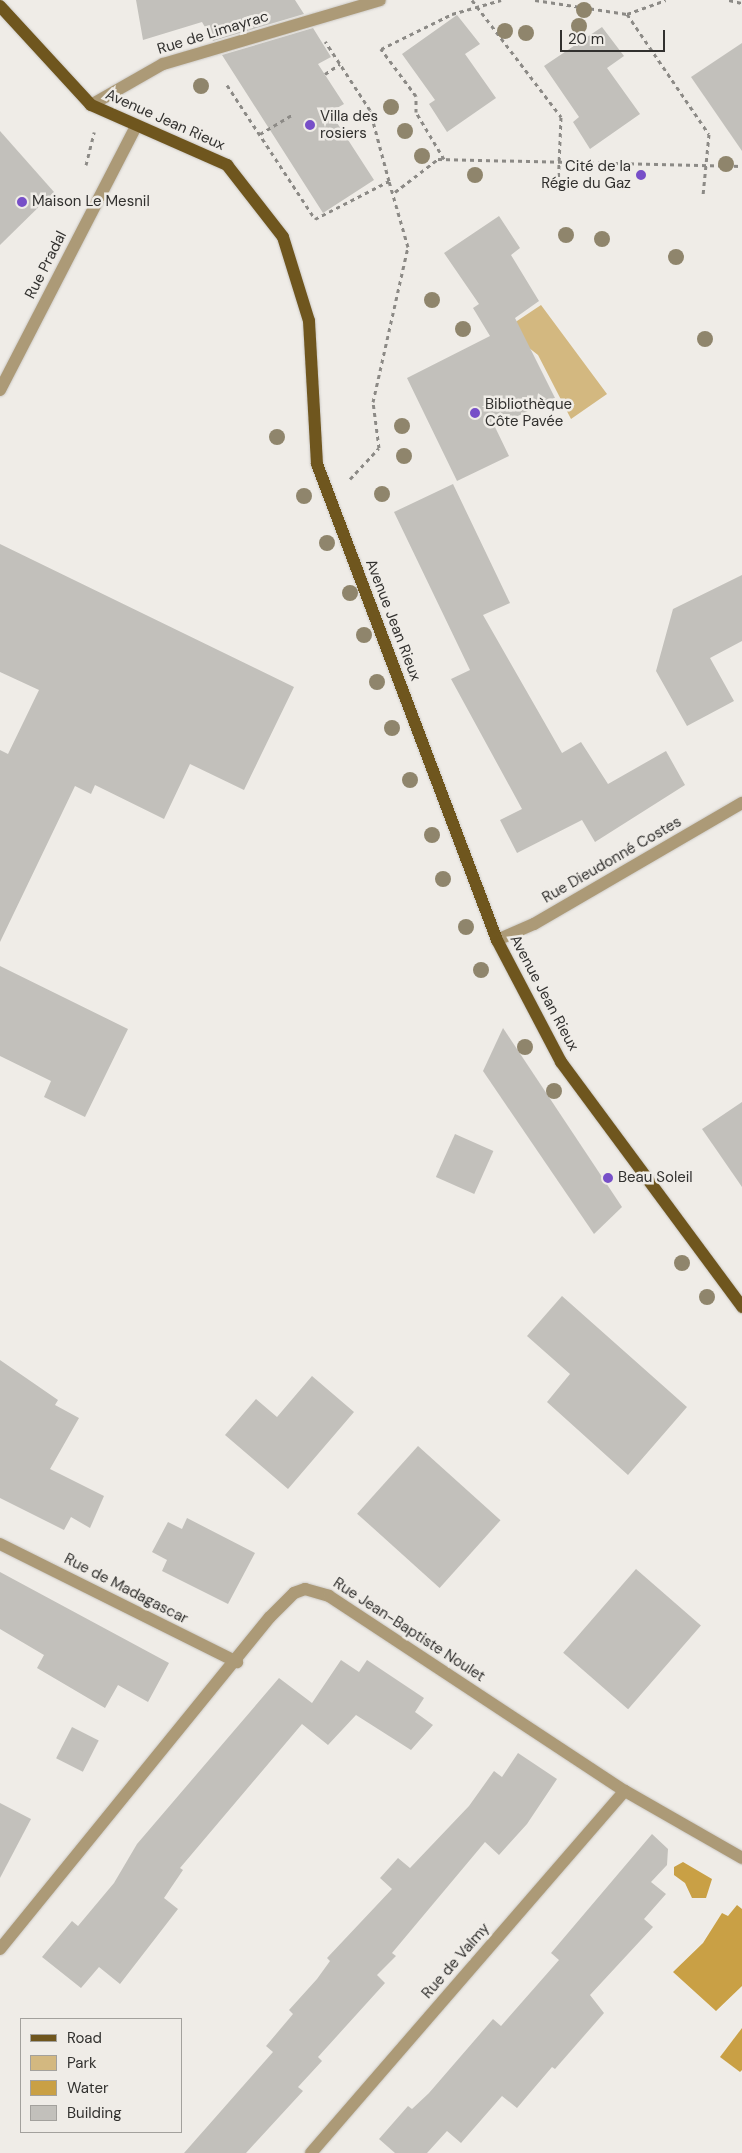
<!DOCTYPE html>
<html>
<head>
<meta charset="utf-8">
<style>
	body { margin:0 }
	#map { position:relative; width:742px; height:2153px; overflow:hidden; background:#efece7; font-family:"DM Sans",sans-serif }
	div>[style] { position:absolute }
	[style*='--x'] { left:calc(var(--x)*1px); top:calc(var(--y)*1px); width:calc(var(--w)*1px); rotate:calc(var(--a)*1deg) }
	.green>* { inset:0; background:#d3b880 }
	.water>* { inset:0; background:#c9a045 }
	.building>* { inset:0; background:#c2c0bb; transform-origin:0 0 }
	.path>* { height:3px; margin-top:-1.5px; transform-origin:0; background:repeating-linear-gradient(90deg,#8c8a86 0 4px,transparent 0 8px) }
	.roads { filter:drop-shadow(0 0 1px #cdcac6) drop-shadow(0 0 1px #cdcac6) }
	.minor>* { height:12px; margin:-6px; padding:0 6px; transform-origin:6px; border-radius:6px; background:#ac9a77 }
	.major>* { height:12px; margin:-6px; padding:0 6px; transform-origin:6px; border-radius:6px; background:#6f561e }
	.trees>* { width:16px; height:16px; margin:-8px; border-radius:50%; background:#8f856c }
	.dots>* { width:14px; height:14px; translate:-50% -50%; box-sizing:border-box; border:2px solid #efece7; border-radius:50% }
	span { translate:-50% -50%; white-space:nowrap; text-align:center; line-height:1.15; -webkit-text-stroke:5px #efece7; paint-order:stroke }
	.street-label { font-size:15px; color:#32312f }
	.poi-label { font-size:15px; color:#32312f }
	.left { translate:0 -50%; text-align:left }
	.right { translate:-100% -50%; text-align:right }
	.legend { position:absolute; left:20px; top:2018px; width:162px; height:115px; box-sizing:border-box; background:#efece7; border:1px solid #a3a19d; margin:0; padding:6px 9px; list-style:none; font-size:15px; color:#32312f }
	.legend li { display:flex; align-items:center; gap:10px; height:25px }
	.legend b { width:25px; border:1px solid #a3a19d }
	.scale { position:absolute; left:560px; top:30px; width:105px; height:22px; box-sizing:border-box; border:2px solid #32312f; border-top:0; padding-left:6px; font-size:15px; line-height:18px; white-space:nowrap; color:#32312f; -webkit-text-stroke:4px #efece7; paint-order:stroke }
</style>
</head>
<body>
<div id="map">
	<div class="green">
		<div style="clip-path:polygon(541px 305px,607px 394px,571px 419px,538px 355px,505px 329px)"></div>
	</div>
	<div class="water">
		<div style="clip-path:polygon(683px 1862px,712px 1879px,706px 1898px,692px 1898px,685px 1883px,674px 1875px,674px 1867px)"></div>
		<div style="clip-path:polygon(737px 1905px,742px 1909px,742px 1986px,716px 2011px,673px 1972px,703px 1943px,722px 1913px,728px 1916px)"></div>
		<div style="clip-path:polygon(742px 2028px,742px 2070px,740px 2072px,720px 2057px)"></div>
	</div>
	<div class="building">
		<div style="clip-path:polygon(136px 0,295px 0,304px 14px,213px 41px,202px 22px,143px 40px)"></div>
		<div style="clip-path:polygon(457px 15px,480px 44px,465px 54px,496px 98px,447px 132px,429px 104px,435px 100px,402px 54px)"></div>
		<div style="clip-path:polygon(602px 27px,624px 56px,607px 68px,640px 114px,590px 149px,573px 122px,579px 117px,544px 66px)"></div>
		<div style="clip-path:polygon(313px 28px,331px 57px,318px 64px,344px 104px,330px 112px,374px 180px,323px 213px,222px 55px)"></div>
		<div style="clip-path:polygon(742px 43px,742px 151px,691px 77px)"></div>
		<div style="clip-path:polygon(0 131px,54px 192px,0 245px)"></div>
		<div style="clip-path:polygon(499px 216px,520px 248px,511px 255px,539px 301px,515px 318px,555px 398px,495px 427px,509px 456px,457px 481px,407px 378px,490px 336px,473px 308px,479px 304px,444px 253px)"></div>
		<div style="clip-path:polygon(453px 484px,510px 603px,483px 615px,562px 753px,581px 742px,608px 784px,666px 751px,685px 785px,595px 842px,582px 820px,517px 853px,500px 820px,522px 809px,451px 679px,470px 670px,394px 512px)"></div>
		<div style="clip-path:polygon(0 544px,294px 687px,244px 790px,190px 764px,164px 819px,95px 785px,91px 794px,75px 786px,0 942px,0 750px,8px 754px,39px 690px,0 672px)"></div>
		<div style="clip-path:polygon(742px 575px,742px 641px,710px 658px,734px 701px,687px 726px,656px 671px,673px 609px)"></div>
		<div style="clip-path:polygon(0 966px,128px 1029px,85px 1117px,44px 1097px,51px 1081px,0 1056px)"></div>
		<div style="clip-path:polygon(503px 1028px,622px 1207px,594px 1234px,483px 1071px)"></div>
		<div style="clip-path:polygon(742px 1102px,742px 1187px,702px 1129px)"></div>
		<div style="left:455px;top:1134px;width:42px;height:47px;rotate:24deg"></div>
		<div style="clip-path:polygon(562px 1296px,687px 1407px,628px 1475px,547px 1402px,570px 1374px,527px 1336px)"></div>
		<div style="clip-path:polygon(0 1360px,58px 1400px,55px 1405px,79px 1418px,50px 1469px,104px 1496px,90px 1528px,71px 1517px,64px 1530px,0 1498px)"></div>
		<div style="clip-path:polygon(312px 1376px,354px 1412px,288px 1489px,225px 1435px,256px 1399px,277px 1417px)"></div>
		<div style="left:418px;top:1446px;width:111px;height:91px;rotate:42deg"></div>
		<div style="clip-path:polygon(187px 1518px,255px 1553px,228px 1604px,162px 1571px,167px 1560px,152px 1552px,168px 1522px,182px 1529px)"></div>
		<div style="left:636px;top:1569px;width:86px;height:111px;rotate:41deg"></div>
		<div style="clip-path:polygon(0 1572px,169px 1663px,148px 1702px,118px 1685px,105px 1708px,37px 1668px,44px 1655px,0 1629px)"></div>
		<div style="clip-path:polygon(341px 1660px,359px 1672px,367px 1660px,424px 1698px,415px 1712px,433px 1725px,411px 1750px,356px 1715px,328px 1745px,302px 1724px,180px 1868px,183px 1870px,164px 1898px,178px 1909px,120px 1984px,99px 1967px,81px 1988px,42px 1957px,72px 1921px,78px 1926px,114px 1883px,137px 1844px,279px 1678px,312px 1703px)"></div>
		<div style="left:72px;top:1727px;width:30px;height:35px;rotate:27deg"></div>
		<div style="clip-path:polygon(518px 1753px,557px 1779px,527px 1824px,499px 1855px,485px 1842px,392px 1953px,396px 1956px,377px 1975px,385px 1983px,318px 2057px,322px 2061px,298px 2087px,303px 2091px,246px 2153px,184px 2153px,273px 2052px,266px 2046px,293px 2014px,289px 2010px,317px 1979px,330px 1961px,327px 1958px,392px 1889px,380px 1878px,398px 1858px,410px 1868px,469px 1806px,494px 1771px,502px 1777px)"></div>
		<div style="clip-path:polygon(0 1803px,31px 1819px,0 1878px)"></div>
		<div style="clip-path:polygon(652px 1834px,668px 1849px,667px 1865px,651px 1882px,666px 1894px,644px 1919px,653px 1927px,590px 1995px,604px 2013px,555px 2069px,552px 2067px,517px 2108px,502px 2096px,461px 2143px,447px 2131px,427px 2153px,395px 2153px,379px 2139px,408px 2106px,412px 2109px,429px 2093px,493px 2019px,501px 2026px,559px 1960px,551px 1953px)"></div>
	</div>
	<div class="path">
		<div style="--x:472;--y:0;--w:147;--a:52.7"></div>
		<div style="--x:561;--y:117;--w:73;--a:92.4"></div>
		<div style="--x:535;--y:0;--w:93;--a:8.7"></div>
		<div style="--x:627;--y:14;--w:41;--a:-19.7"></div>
		<div style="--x:729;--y:0;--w:13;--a:13"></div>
		<div style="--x:627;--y:14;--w:145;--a:55.7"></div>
		<div style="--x:709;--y:134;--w:61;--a:95.6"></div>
		<div style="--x:325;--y:74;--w:18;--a:-34"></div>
		<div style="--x:227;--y:85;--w:160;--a:56.7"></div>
		<div style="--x:315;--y:219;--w:83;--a:-27.2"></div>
		<div style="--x:389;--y:181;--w:73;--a:-105"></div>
		<div style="--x:370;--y:110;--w:82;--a:-123.1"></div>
		<div style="--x:260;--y:134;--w:37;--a:-31"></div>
		<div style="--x:444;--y:159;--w:55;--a:-120.8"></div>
		<div style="--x:416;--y:112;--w:16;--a:-90"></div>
		<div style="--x:416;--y:96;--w:59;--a:-126.7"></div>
		<div style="--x:381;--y:49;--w:79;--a:-26.2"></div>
		<div style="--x:452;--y:14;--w:51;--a:-15.9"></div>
		<div style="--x:86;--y:165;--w:34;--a:-76"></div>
		<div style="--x:395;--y:192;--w:54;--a:-37.5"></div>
		<div style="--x:438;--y:159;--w:304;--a:1.3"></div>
		<div style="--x:350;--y:479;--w:42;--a:-46.9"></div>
		<div style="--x:379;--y:448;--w:46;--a:-97.4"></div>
		<div style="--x:373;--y:402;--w:159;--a:-77.3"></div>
		<div style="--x:408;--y:247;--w:69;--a:-106.1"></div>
	</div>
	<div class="roads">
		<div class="minor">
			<div style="--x:91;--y:105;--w:83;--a:-29.7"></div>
			<div style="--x:163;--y:64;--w:226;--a:-16.4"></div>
			<div style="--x:0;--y:390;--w:295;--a:-62.7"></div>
			<div style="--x:497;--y:940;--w:40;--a:-23.4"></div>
			<div style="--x:534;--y:924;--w:241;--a:-30.2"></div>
			<div style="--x:0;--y:1544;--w:265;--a:26.5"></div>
			<div style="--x:0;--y:1949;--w:428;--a:-50.9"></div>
			<div style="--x:270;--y:1617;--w:34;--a:-45"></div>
			<div style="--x:294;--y:1593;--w:12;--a:-20"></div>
			<div style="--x:305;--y:1589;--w:25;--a:16"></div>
			<div style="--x:329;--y:1596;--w:354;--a:33.4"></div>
			<div style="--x:625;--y:1791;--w:135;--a:29.8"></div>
			<div style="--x:311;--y:2153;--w:479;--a:-49.1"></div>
		</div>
		<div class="major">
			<div style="--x:0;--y:6;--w:134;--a:47.4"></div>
			<div style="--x:91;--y:105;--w:149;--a:23.8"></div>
			<div style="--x:227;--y:165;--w:91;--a:52.1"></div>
			<div style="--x:283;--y:237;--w:88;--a:72.8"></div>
			<div style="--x:309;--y:321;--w:143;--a:86.8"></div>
			<div style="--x:317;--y:464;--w:509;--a:69.29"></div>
			<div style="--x:497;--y:940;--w:138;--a:62.3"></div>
			<div style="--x:561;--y:1062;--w:305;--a:53.5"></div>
		</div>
	</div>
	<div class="trees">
		<div style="left:584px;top:10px"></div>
		<div style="left:579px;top:26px"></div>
		<div style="left:505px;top:31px"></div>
		<div style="left:526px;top:33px"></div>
		<div style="left:201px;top:86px"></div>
		<div style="left:391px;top:107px"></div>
		<div style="left:405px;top:131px"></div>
		<div style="left:422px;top:156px"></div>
		<div style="left:726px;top:164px"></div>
		<div style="left:475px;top:175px"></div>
		<div style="left:566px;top:235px"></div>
		<div style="left:602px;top:239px"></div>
		<div style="left:676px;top:257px"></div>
		<div style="left:432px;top:300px"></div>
		<div style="left:463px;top:329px"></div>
		<div style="left:705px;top:339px"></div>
		<div style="left:402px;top:426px"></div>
		<div style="left:277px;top:437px"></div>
		<div style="left:404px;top:456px"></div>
		<div style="left:382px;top:494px"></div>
		<div style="left:304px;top:496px"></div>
		<div style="left:327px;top:543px"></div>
		<div style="left:350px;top:593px"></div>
		<div style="left:364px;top:635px"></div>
		<div style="left:377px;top:682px"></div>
		<div style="left:392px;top:728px"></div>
		<div style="left:410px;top:780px"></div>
		<div style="left:432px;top:835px"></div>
		<div style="left:443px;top:879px"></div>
		<div style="left:466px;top:927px"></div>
		<div style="left:481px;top:970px"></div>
		<div style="left:525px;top:1047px"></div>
		<div style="left:554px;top:1091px"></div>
		<div style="left:682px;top:1263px"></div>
		<div style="left:707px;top:1297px"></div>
	</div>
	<div class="dots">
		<div style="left:310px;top:125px;background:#774fc8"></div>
		<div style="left:641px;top:175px;background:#774fc8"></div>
		<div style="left:22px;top:202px;background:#774fc8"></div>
		<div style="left:475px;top:413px;background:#774fc8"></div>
		<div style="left:608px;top:1178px;background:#774fc8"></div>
	</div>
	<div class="street-label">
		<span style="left:213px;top:33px;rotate:-17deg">Rue de Limayrac</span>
		<span style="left:165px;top:120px;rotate:24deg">Avenue Jean Rieux</span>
		<span style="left:46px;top:265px;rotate:-63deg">Rue Pradal</span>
		<span style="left:393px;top:620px;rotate:69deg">Avenue Jean Rieux</span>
		<span style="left:612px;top:860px;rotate:-30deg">Rue Dieudonné Costes</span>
		<span style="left:544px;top:993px;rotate:62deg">Avenue Jean Rieux</span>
		<span style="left:126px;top:1589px;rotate:27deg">Rue de Madagascar</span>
		<span style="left:409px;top:1630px;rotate:33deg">Rue Jean-Baptiste Noulet</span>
		<span style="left:456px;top:1961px;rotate:-49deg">Rue de Valmy</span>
	</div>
	<div class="poi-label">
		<span class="left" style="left:320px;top:125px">Villa des<br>rosiers</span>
		<span class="right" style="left:631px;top:175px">Cité de la<br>Régie du Gaz</span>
		<span class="left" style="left:32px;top:202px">Maison Le Mesnil</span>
		<span class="left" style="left:485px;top:413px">Bibliothèque<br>Côte Pavée</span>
		<span class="left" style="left:618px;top:1178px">Beau Soleil</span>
	</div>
	<ul class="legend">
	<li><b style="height:6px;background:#6f561e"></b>Road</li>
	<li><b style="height:14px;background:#d3b880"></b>Park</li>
	<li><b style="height:14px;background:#c9a045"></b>Water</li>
	<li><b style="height:14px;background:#c2c0bb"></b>Building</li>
	</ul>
	<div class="scale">20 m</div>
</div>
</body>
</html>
